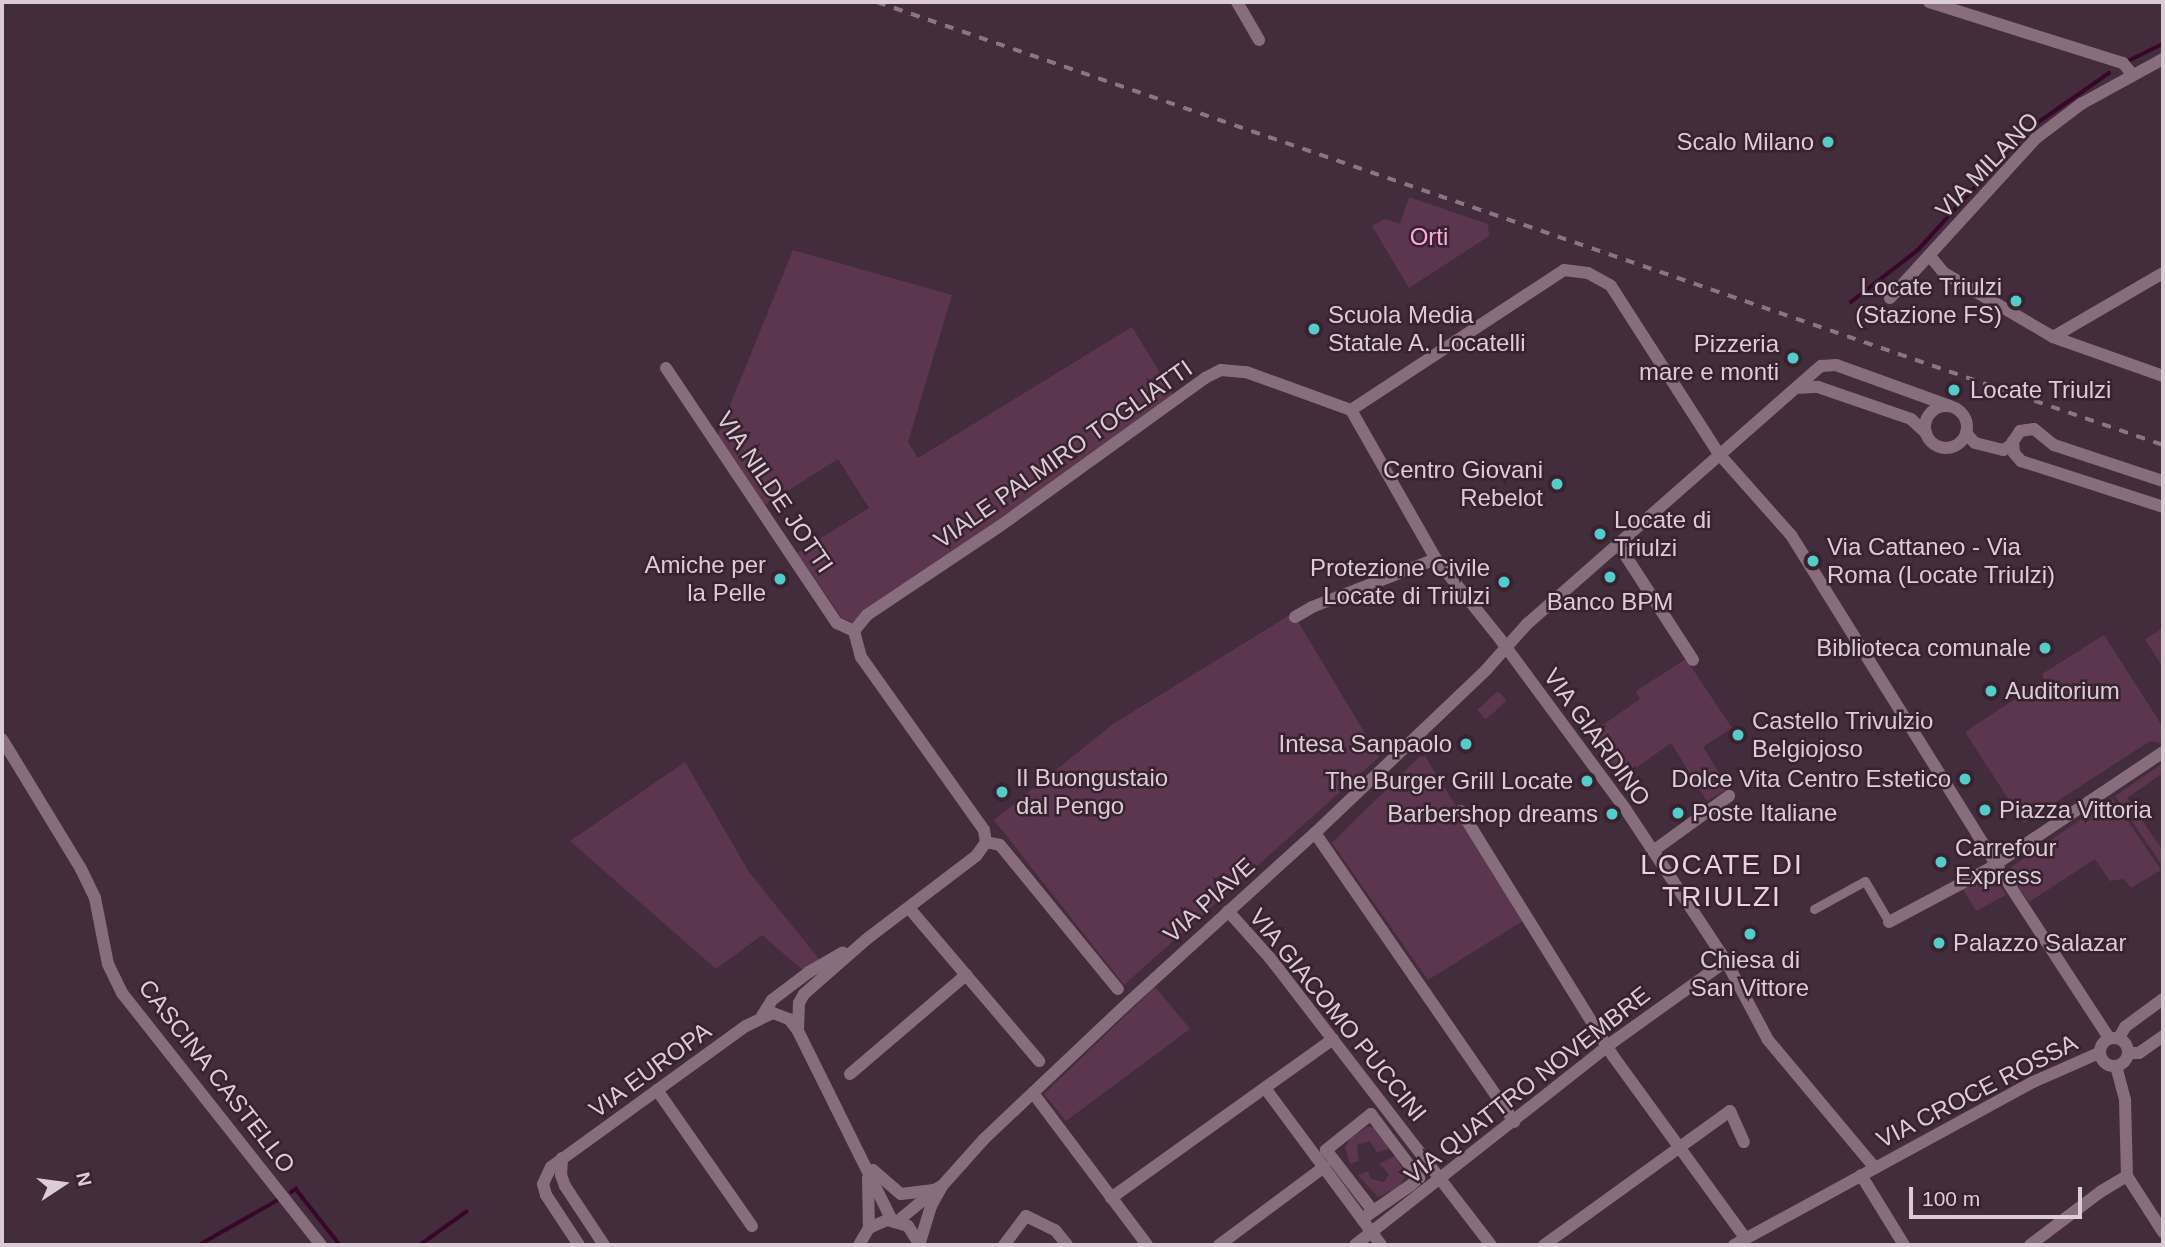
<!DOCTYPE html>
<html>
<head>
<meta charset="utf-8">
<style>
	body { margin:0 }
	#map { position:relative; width:2165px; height:1247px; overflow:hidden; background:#432c3b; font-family:Helvetica,sans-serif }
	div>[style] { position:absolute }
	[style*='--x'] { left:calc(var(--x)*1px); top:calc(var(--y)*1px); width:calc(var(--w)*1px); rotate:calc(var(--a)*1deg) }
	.green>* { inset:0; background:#5c364e; transform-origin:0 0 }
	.stream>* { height:3.5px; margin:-1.75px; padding:0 1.75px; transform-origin:1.75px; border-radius:1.75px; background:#39062b }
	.pedestrian>* { height:9px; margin:-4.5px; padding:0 4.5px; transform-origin:4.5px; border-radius:4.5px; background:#886d7d }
	.minor>* { height:12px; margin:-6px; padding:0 6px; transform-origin:6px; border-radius:6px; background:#886d7d }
	.minor>.ring { margin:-6px; padding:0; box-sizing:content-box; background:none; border:12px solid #886d7d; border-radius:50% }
	.rail>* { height:3.5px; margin-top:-1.75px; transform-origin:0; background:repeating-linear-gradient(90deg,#897682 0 9px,transparent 0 18px) }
	.dots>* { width:19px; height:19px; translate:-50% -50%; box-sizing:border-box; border:4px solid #392230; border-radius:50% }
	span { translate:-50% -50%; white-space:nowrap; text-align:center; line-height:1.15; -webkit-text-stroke:5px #392230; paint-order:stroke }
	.poi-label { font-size:24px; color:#dbccd5 }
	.right { translate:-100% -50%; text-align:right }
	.left { translate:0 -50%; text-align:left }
	.street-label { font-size:24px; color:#dbccd5 }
	.park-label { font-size:24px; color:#fea8de }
	.quarter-label { font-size:28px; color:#efd0e2; letter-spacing:2px }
	.frame { position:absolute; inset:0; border:4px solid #dbccd5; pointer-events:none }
	.north { position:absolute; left:28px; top:1149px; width:70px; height:70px; -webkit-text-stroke:5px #392230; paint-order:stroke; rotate:77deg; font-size:19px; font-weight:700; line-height:28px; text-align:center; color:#dbccd5 }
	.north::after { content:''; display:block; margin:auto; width:24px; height:32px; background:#dbccd5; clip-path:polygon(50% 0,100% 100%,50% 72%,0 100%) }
	.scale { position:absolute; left:1909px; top:1187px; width:173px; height:32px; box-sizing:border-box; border:4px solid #dbccd5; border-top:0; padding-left:9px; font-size:21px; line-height:24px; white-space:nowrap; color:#dbccd5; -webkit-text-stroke:5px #392230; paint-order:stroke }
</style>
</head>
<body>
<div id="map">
	<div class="green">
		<div style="clip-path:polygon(1409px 197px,1488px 224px,1489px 236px,1409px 288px,1372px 226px,1384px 219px,1400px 224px)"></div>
		<div style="clip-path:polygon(793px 250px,952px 295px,908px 442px,918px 458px,1132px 327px,1173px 394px,854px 623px,842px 618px,797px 553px,869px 508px,838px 459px,765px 505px,718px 435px)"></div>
		<div style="clip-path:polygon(1293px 613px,1379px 757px,1124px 985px,994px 820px,1113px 724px)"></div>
		<div style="clip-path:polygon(2163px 628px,2163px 668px,2145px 639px)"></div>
		<div style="clip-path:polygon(2104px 635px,2163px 727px,2163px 743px,2150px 741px,2024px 823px,1965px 732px,2044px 680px,2042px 674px)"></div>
		<div style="clip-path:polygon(1686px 659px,1732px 728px,1703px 747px,1729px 788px,1707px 801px,1671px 743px,1622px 778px,1590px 734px,1640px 699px,1636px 691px)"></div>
		<div style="left:1498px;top:691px;width:13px;height:28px;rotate:48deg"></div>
		<div style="clip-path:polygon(1425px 756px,1526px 919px,1428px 980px,1332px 843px,1419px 757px)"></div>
		<div style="clip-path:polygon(685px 762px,749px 872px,819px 959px,804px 971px,762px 935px,716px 969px,570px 841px)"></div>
		<div style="clip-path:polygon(2163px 763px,2163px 773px,2127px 798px,2163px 851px,2162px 865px,2115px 796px)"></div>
		<div style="clip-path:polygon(2112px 798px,2161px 870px,2131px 888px,2124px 879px,2110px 881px,2095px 859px,2029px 902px,2011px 876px,2010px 868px)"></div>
		<div style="clip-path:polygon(1985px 877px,1999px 883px,2006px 895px,1976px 911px,1963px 889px)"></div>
		<div style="clip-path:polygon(1155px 987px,1190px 1029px,1066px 1121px,1044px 1094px)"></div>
		<div style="clip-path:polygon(1367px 1127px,1377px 1127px,1389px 1148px,1377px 1153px,1370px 1141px,1357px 1145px,1359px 1161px,1350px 1164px,1345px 1147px,1350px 1138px)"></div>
		<div style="clip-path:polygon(1395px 1156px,1406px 1175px,1399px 1187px,1378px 1197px,1358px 1175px,1368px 1171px,1371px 1179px,1384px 1182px,1389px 1174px,1379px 1164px)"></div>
	</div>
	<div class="stream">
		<div style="--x:2130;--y:60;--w:37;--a:-26"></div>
		<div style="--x:1851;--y:302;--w:85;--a:-37.8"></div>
		<div style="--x:1918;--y:250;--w:161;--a:-47.8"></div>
		<div style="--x:2026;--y:131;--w:101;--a:-34.9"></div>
		<div style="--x:291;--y:1192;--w:6;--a:-31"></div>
		<div style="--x:296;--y:1189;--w:71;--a:51.8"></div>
		<div style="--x:199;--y:1245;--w:89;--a:-29.7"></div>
		<div style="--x:420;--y:1245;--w:57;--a:-35.7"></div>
	</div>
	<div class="pedestrian">
		<div style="--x:1814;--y:909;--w:58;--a:-28.8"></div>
		<div style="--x:1865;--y:881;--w:48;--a:59.7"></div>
	</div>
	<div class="minor">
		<div style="--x:1237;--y:2;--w:44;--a:59.9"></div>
		<div style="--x:1929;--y:2;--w:203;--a:17.5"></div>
		<div style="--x:2123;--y:63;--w:14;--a:51"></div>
		<div style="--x:1930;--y:256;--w:22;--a:51"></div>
		<div style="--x:1944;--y:273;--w:126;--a:30.4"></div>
		<div style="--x:2053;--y:337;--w:117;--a:19.5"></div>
		<div style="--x:1890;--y:298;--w:215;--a:-47.6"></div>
		<div style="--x:2035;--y:139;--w:58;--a:-37.3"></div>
		<div style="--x:2081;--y:104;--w:94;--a:-28.8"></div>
		<div style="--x:2053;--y:337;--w:127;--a:-30.2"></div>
		<div style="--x:666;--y:368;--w:307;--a:56.2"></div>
		<div style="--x:837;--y:623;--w:19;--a:25"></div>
		<div style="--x:1796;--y:388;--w:22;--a:-3"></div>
		<div style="--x:1818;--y:387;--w:98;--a:19"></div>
		<div style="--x:1911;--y:419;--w:21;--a:43"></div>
		<div class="ring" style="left:1925px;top:406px;width:30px;height:30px"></div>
		<div style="--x:1351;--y:410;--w:255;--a:-33.3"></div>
		<div style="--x:1564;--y:270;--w:24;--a:7"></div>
		<div style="--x:1588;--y:273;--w:26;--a:29"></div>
		<div style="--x:1611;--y:286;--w:200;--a:57.3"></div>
		<div style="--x:1719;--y:454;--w:108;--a:48.4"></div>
		<div style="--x:1791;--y:535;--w:386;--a:58.1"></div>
		<div style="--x:1995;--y:863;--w:209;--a:56.9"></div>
		<div style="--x:1351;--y:410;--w:172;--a:60.3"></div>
		<div style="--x:1436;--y:559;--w:102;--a:51.3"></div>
		<div style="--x:1500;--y:639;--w:212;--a:53.6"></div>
		<div style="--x:1626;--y:810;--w:181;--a:56.5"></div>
		<div style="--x:1726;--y:961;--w:89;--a:62"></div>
		<div style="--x:1768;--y:1040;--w:167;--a:50.1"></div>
		<div style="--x:1966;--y:433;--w:13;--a:48"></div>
		<div style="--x:1975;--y:443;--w:29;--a:14"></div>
		<div style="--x:2003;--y:450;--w:8;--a:-30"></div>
		<div style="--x:2010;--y:446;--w:18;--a:-56"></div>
		<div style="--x:2020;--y:431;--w:14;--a:-8"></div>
		<div style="--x:2034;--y:429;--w:26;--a:39"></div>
		<div style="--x:2054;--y:445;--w:115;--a:18.3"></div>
		<div style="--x:2013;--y:441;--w:12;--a:85"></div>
		<div style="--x:2014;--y:453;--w:11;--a:49"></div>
		<div style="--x:2021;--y:461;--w:149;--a:17.9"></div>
		<div style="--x:1618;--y:544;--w:138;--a:57.1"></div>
		<div style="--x:1295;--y:617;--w:20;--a:-30"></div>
		<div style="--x:1312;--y:607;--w:133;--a:-21.2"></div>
		<div style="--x:854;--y:631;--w:21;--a:-51"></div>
		<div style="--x:867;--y:615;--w:160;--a:-33.8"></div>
		<div style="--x:1000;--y:526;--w:253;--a:-35.8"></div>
		<div style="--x:1205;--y:378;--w:18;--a:-27"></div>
		<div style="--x:1221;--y:370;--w:25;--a:5"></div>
		<div style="--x:1246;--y:372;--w:112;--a:19.9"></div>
		<div style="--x:854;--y:631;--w:27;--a:75"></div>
		<div style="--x:861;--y:657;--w:212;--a:54.6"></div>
		<div style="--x:984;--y:830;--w:12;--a:81"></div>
		<div style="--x:2;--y:739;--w:152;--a:58.7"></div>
		<div style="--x:81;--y:869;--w:32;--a:64"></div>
		<div style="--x:95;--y:898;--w:67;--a:78.9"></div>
		<div style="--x:108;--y:964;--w:32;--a:64"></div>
		<div style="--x:122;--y:993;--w:321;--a:51.7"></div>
		<div style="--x:1461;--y:811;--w:288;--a:58.2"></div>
		<div style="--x:1613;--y:1056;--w:225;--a:54"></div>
		<div style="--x:1315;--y:833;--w:351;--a:55.4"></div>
		<div style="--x:986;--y:842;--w:14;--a:12"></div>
		<div style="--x:1000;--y:845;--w:186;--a:50.7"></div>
		<div style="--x:1653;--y:851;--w:94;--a:-35.9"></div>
		<div style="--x:909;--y:908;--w:201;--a:49.6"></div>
		<div style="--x:1228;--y:911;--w:63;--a:48.2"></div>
		<div style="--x:1270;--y:958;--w:362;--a:52.4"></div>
		<div style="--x:1889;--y:922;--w:111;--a:-28"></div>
		<div style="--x:1987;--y:870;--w:212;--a:-33.8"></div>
		<div style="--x:762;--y:1016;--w:19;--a:-58"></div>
		<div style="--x:772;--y:1000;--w:46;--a:-37.1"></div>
		<div style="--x:809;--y:972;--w:39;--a:-30"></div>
		<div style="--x:798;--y:1030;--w:27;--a:-88"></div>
		<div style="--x:799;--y:1003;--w:10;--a:-61"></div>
		<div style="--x:804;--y:994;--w:85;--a:-41.2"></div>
		<div style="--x:868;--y:938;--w:136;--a:-37.2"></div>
		<div style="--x:976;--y:856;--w:17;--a:-54"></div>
		<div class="ring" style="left:2100px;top:1038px;width:16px;height:16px"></div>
		<div style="--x:2119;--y:1038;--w:13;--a:-61"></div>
		<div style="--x:2125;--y:1027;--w:47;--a:-36.4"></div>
		<div style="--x:2128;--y:1053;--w:11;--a:0"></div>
		<div style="--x:2139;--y:1053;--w:29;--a:-35"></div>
		<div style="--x:2116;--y:1066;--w:35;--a:75"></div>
		<div style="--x:2125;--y:1100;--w:76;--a:88.5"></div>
		<div style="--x:2127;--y:1176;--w:67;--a:57.3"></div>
		<div style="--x:850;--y:1074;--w:153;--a:-40.5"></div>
		<div style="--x:1265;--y:1088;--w:195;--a:53.5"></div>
		<div style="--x:657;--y:1090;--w:166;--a:55.1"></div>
		<div style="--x:1033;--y:1093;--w:190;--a:53.1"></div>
		<div style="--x:562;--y:1158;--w:17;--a:93"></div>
		<div style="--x:561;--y:1175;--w:12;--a:70"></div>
		<div style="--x:565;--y:1186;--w:71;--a:56.5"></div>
		<div style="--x:873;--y:1170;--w:37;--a:41"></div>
		<div style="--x:901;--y:1194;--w:33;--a:-7"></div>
		<div style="--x:934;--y:1190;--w:9;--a:-27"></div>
		<div style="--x:1861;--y:1175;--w:82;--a:58.4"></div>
		<div style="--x:868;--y:1178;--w:50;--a:88.9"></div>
		<div style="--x:1111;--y:1198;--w:273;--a:-35.6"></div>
		<div style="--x:1362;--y:1219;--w:60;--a:-34.8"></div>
		<div style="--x:1411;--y:1185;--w:11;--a:-41"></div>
		<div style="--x:1419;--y:1178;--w:80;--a:-126.9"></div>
		<div style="--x:1371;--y:1114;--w:58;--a:141.3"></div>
		<div style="--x:1326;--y:1150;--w:77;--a:52.4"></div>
		<div style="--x:898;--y:1221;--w:47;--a:-39.8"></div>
		<div style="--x:920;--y:1242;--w:38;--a:-73"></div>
		<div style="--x:931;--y:1206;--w:23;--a:-61"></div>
		<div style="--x:942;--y:1186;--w:63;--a:-48.2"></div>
		<div style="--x:984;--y:1139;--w:199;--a:-43.4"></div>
		<div style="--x:1129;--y:1002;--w:251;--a:-42.3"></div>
		<div style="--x:1315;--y:833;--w:236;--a:-43.6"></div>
		<div style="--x:1486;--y:670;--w:62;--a:-48.3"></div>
		<div style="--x:1527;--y:624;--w:383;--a:-41.3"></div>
		<div style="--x:1815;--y:371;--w:8;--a:-40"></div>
		<div style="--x:1821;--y:366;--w:15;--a:-4"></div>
		<div style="--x:1836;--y:365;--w:121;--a:19.8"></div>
		<div style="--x:579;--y:1245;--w:60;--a:-123.4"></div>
		<div style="--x:546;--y:1195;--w:11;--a:-105"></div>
		<div style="--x:543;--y:1184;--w:19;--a:-65"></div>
		<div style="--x:551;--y:1167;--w:241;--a:-35.9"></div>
		<div style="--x:746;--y:1026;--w:30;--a:-26"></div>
		<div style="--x:773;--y:1013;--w:17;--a:21"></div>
		<div style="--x:789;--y:1019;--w:15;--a:53"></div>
		<div style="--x:798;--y:1031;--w:211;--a:63.6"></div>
		<div style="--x:859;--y:1245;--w:20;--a:-60"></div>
		<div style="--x:869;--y:1228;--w:20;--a:-24"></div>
		<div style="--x:887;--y:1220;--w:22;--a:16"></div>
		<div style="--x:908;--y:1226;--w:22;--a:58"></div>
		<div style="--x:1004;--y:1245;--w:36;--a:-53"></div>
		<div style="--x:1026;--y:1216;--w:32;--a:26"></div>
		<div style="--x:1055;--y:1230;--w:19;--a:51"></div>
		<div style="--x:1219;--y:1245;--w:131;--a:-36.6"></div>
		<div style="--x:1355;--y:1245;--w:325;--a:-38.2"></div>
		<div style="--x:1610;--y:1044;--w:143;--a:-35.6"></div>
		<div style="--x:1544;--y:1245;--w:229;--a:-35.8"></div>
		<div style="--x:1730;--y:1111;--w:34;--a:66"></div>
		<div style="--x:1734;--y:1245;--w:341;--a:-28.6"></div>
		<div style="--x:2033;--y:1082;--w:72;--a:-23.7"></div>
		<div style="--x:2030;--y:1245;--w:88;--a:-37.1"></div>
		<div style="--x:2100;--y:1192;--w:31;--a:-31"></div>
	</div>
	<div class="rail">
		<div style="--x:877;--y:2;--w:1360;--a:19.01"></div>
	</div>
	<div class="dots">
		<div style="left:1828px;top:142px;background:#53cdc9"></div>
		<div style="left:2016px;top:301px;background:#53cdc9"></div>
		<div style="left:1314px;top:329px;background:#53cdc9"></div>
		<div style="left:1793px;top:358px;background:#53cdc9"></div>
		<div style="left:1954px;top:390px;background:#53cdc9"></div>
		<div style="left:1557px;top:484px;background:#53cdc9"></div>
		<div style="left:1600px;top:534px;background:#53cdc9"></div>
		<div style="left:1813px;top:561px;background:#53cdc9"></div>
		<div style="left:1610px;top:577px;background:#53cdc9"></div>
		<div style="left:780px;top:579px;background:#53cdc9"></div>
		<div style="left:1504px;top:582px;background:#53cdc9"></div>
		<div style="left:2045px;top:648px;background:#53cdc9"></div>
		<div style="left:1991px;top:691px;background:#53cdc9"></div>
		<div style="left:1738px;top:735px;background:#53cdc9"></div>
		<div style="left:1466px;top:744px;background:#53cdc9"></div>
		<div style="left:1965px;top:779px;background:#53cdc9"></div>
		<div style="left:1587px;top:781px;background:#53cdc9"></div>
		<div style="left:1002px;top:792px;background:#53cdc9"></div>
		<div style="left:1985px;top:810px;background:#53cdc9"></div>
		<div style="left:1678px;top:813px;background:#53cdc9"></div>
		<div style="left:1612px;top:814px;background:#53cdc9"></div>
		<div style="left:1941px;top:862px;background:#53cdc9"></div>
		<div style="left:1750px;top:934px;background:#53cdc9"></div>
		<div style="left:1939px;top:943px;background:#53cdc9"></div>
	</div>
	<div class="poi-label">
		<span class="right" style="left:1814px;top:142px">Scalo Milano</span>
		<span class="right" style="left:2002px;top:301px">Locate Triulzi<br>(Stazione FS)</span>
		<span class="left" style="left:1328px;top:329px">Scuola Media<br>Statale A. Locatelli</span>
		<span class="right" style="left:1779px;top:358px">Pizzeria<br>mare e monti</span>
		<span class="left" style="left:1970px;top:390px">Locate Triulzi</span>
		<span class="right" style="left:1543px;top:484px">Centro Giovani<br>Rebelot</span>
		<span class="left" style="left:1614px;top:534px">Locate di<br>Triulzi</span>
		<span class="left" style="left:1827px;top:561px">Via Cattaneo - Via<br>Roma (Locate Triulzi)</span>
		<span class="right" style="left:766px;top:579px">Amiche per<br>la Pelle</span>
		<span class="right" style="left:1490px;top:582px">Protezione Civile<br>Locate di Triulzi</span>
		<span style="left:1610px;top:602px">Banco BPM</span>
		<span class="right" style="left:2031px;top:648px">Biblioteca comunale</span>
		<span class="left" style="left:2005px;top:691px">Auditorium</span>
		<span class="left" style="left:1752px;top:735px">Castello Trivulzio<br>Belgiojoso</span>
		<span class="right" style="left:1452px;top:744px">Intesa Sanpaolo</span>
		<span class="left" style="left:1016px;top:792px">Il Buongustaio<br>dal Pengo</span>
		<span class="right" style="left:1951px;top:779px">Dolce Vita Centro Estetico</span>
		<span class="right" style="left:1573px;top:781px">The Burger Grill Locate</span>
		<span class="left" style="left:1999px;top:810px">Piazza Vittoria</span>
		<span class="left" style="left:1692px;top:813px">Poste Italiane</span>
		<span class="right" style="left:1598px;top:814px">Barbershop dreams</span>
		<span class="left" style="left:1955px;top:862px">Carrefour<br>Express</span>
		<span class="left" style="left:1953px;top:943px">Palazzo Salazar</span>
		<span style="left:1750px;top:974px">Chiesa di<br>San Vittore</span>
	</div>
	<div class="street-label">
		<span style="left:1987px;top:165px;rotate:-46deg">VIA MILANO</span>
		<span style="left:1063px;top:454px;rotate:-35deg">VIALE PALMIRO TOGLIATTI</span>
		<span style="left:775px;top:492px;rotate:56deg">VIA NILDE JOTTI</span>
		<span style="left:1597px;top:737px;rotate:54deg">VIA GIARDINO</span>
		<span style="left:1209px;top:900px;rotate:-42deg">VIA PIAVE</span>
		<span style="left:1338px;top:1015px;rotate:51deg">VIA GIACOMO PUCCINI</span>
		<span style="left:650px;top:1070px;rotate:-36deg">VIA EUROPA</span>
		<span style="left:217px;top:1076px;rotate:52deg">CASCINA CASTELLO</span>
		<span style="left:1527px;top:1085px;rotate:-38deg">VIA QUATTRO NOVEMBRE</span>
		<span style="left:1977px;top:1091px;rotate:-27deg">VIA CROCE ROSSA</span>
	</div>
	<div class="park-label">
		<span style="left:1429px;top:237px">Orti</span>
	</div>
	<div class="quarter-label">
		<span style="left:1722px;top:881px">LOCATE DI<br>TRIULZI</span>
	</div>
	<div class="frame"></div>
	<div class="north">N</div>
	<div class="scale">100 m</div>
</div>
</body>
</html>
